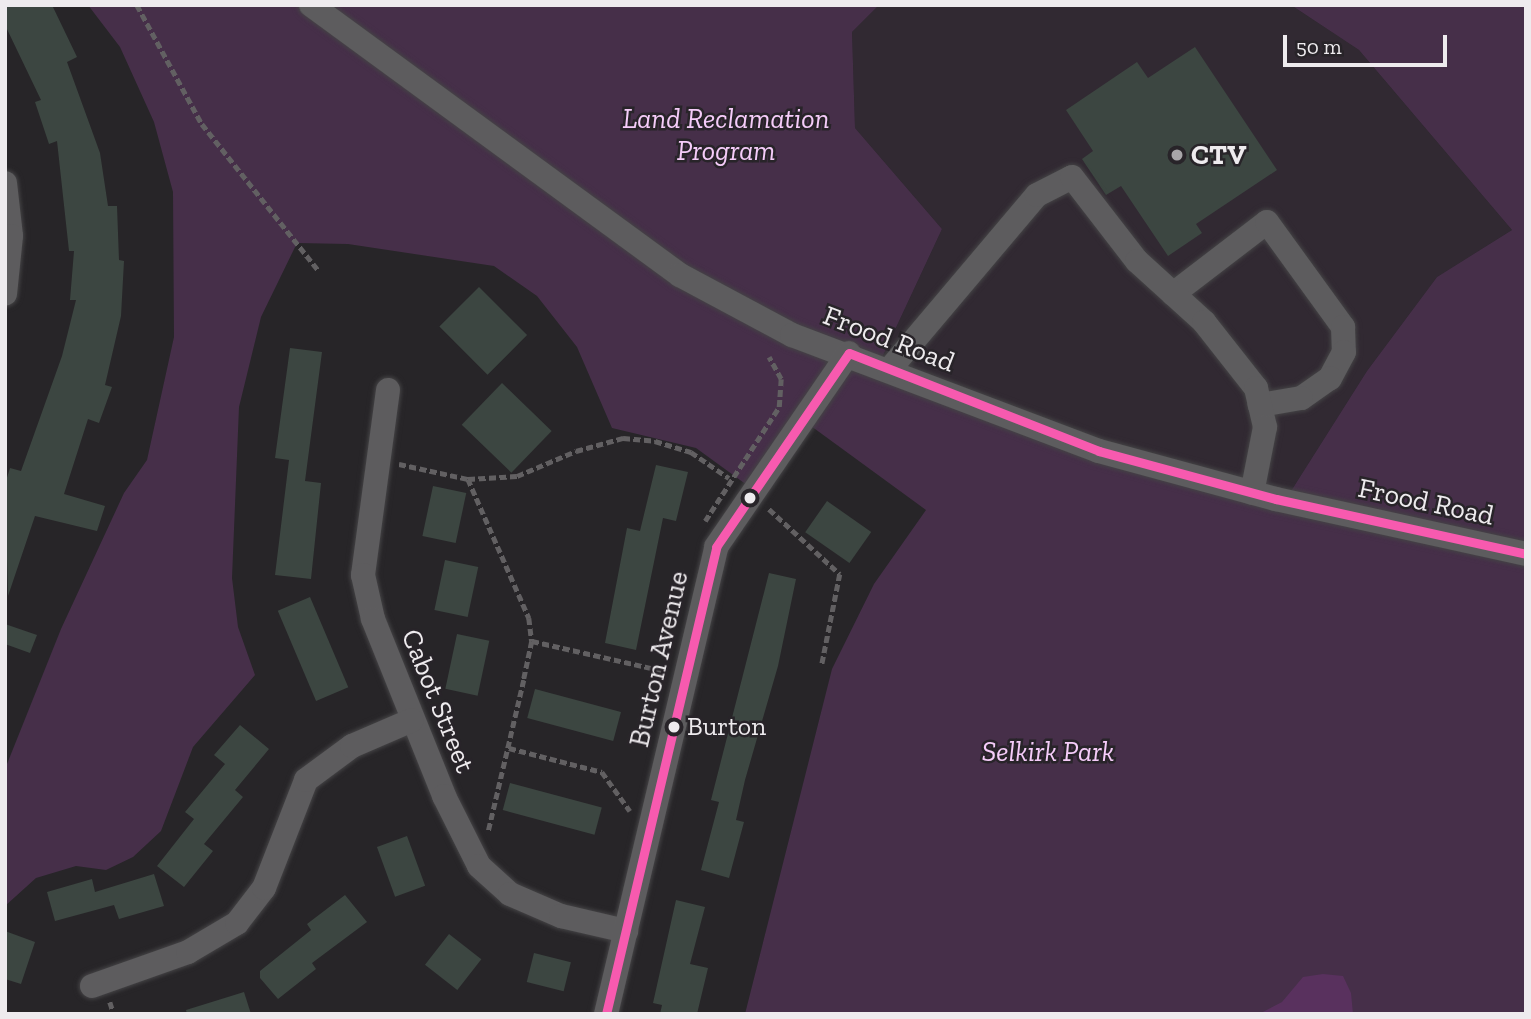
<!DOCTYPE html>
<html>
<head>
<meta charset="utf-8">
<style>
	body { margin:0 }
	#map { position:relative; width:1531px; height:1019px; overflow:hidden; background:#272528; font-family:"Zilla Slab",serif }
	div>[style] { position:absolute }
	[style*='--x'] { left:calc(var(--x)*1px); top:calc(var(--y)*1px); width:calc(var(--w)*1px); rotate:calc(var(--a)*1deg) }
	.built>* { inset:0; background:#312932 }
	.green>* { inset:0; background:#462f49 }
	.water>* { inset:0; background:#59315e }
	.building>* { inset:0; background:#3c4641; transform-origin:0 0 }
	.path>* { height:4.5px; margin-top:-2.25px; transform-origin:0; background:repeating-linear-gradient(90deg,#626062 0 7px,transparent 0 10.5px) }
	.roads { filter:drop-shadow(0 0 2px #444345) drop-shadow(0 0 2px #444345) }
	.minor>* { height:24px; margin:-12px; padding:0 12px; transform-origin:12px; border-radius:12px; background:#5d5c5e }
	.bus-1>* { height:9px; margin:-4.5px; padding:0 4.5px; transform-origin:4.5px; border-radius:4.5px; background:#f75aaf }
	.dots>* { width:19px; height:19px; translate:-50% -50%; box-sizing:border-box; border:4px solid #282429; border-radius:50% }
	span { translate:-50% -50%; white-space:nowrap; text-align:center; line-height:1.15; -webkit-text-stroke:5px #282429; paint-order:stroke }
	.bus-label { font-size:26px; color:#eeebee }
	.left { translate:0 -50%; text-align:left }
	.park-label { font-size:28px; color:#f5ccf9; font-style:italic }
	.poi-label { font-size:28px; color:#eeebee; font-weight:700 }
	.street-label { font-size:28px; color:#eeebee }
	.frame { position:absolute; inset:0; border:7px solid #eeebee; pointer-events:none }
	.scale { position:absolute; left:1283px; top:35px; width:164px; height:32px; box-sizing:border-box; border:4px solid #eeebee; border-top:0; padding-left:9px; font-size:21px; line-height:24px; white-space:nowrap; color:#eeebee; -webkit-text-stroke:5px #282429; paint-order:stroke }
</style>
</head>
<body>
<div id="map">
	<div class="built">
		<div style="clip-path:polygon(879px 5px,1291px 5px,1359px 50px,1512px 230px,1437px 277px,1367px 371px,1286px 499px,1207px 479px,879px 364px,942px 229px,855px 128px,852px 32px)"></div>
	</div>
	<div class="green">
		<div style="clip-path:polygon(88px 5px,879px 5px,852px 32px,855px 128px,942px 229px,879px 364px,992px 410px,1286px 499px,1367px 371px,1437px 277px,1512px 230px,1359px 50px,1291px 5px,1526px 5px,1526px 1014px,745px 1014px,832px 669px,874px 584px,926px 510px,800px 418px,751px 488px,696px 448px,612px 428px,577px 347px,537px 296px,494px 266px,348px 244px,297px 243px,261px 317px,239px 407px,232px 578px,238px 627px,255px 675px,193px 747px,161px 831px,133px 857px,106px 870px,76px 866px,36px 878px,5px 906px,5px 769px,61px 629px,124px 493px,147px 460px,174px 337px,173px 192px,154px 122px,120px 47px)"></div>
	</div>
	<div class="water">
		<div style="clip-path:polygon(1323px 974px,1343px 976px,1351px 993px,1353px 1014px,1259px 1014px,1282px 1002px,1303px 977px)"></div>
	</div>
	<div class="building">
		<div style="clip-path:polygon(5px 5px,52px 5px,77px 57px,67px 62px,100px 153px,108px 206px,117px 206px,119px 260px,124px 261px,121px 316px,105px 385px,112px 387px,99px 423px,88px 419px,64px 494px,105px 506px,97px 531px,35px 516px,8px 596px,5px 484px,10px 468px,21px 471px,62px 356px,76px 300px,70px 300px,74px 251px,69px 251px,57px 141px,49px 144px,35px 102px,41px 100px,5px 25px)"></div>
		<div style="clip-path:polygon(1195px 47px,1277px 170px,1196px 224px,1202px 233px,1168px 256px,1121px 186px,1106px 195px,1082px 159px,1093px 151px,1066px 110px,1137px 62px,1148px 78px)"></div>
		<div style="left:479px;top:287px;width:68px;height:56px;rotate:45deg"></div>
		<div style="clip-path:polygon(290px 348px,322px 352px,305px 481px,321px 483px,311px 579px,275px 575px,289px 460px,275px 458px)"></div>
		<div style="left:502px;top:383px;width:69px;height:58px;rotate:44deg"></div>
		<div style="clip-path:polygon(656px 465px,688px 472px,676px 521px,663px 518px,636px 650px,605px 643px,627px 528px,640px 531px)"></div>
		<div style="left:433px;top:486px;width:34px;height:51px;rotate:12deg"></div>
		<div style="left:827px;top:501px;width:54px;height:38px;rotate:35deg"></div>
		<div style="left:445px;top:560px;width:34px;height:51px;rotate:12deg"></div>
		<div style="clip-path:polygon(769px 573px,796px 579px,778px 666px,745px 780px,736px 820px,744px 822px,729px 878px,701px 870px,719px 802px,711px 800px)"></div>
		<div style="left:310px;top:597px;width:98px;height:35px;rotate:67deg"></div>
		<div style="clip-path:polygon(5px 624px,37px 635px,30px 653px,5px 644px)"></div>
		<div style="left:457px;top:634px;width:33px;height:56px;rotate:12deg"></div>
		<div style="left:535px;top:689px;width:89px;height:30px;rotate:15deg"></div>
		<div style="clip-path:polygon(240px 725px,269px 749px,235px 790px,243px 797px,204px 844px,213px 851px,184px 887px,157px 866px,194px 819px,185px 812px,225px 764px,214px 755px)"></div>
		<div style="left:510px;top:783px;width:95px;height:28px;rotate:15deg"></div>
		<div style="left:407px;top:836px;width:53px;height:32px;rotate:70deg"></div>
		<div style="clip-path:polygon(154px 874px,164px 906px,119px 919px,114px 905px,55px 921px,47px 892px,92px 879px,95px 892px)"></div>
		<div style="clip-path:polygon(345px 895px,367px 922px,312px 963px,316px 969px,278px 999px,260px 978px,260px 971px,311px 930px,307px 924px)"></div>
		<div style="clip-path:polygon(676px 900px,705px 907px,690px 964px,708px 968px,697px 1014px,660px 1014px,662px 1005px,653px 1003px)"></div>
		<div style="clip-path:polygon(5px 931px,35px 942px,21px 984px,5px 979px)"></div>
		<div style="left:449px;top:934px;width:41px;height:39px;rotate:38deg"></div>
		<div style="left:534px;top:953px;width:38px;height:30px;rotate:14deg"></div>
		<div style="clip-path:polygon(244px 992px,251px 1014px,187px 1014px,186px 1010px)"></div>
	</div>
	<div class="path">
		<div style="--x:137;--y:5;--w:136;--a:61.4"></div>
		<div style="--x:202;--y:124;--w:188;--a:51.5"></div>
		<div style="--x:399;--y:464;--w:71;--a:12.3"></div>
		<div style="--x:468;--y:479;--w:152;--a:66.3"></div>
		<div style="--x:529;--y:618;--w:23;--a:83"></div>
		<div style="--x:532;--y:641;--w:40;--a:102"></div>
		<div style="--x:524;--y:680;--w:157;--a:103.2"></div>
		<div style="--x:468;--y:479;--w:49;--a:-3.5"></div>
		<div style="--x:517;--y:476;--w:64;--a:-23"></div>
		<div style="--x:576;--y:451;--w:49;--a:-15.5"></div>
		<div style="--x:623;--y:438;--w:32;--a:5"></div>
		<div style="--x:655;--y:441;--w:38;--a:17"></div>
		<div style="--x:691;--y:452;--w:46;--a:34.4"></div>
		<div style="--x:769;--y:509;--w:96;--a:42.5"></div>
		<div style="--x:840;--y:574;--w:92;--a:101.3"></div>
		<div style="--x:705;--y:521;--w:136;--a:-57"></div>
		<div style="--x:779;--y:407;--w:28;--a:-86"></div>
		<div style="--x:781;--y:379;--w:25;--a:-119"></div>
		<div style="--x:532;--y:641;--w:135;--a:12.8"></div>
		<div style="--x:509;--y:748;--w:96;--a:14.5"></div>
		<div style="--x:602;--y:772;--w:48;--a:54.3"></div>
		<div style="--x:110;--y:1002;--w:13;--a:72"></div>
	</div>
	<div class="roads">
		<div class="minor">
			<div style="--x:311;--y:5;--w:457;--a:36.2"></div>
			<div style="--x:680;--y:275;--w:127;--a:28.2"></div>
			<div style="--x:792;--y:335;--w:328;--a:20.7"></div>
			<div style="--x:1099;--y:451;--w:183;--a:15.2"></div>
			<div style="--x:1276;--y:499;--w:256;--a:12.4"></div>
			<div style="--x:5;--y:183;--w:53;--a:83.5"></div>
			<div style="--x:11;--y:236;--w:58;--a:95.9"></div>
			<div style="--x:1173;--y:294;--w:118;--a:-37.5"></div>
			<div style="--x:1267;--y:222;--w:130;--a:54.1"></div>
			<div style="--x:1343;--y:327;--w:25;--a:88"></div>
			<div style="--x:1344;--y:352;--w:30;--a:118"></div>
			<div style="--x:1330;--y:378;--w:35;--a:145"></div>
			<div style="--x:1301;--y:398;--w:42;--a:170.3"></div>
			<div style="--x:889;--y:370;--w:229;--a:-49.8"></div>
			<div style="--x:1037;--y:195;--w:39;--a:-27"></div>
			<div style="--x:1072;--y:177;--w:106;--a:52.3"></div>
			<div style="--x:1137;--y:261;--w:91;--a:42.3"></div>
			<div style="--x:1204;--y:322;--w:84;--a:51.8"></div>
			<div style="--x:1256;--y:388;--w:40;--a:77"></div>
			<div style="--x:1265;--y:427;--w:67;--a:101.1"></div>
			<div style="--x:388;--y:390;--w:187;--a:97.7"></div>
			<div style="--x:363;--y:575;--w:45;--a:77.2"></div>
			<div style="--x:373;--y:619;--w:191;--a:68.1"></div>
			<div style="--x:444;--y:796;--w:78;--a:63.4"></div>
			<div style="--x:479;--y:866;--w:42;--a:42.1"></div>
			<div style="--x:510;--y:894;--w:56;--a:23.3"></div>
			<div style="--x:561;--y:916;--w:67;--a:13"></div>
			<div style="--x:92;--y:986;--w:102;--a:-19.5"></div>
			<div style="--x:188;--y:952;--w:57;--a:-30.6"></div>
			<div style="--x:237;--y:923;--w:44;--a:-52.4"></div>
			<div style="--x:264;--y:888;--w:116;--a:-68.7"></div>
			<div style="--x:306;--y:780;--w:57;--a:-36.5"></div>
			<div style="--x:352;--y:746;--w:65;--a:-23.4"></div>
			<div style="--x:606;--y:1014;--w:480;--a:-76.7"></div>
			<div style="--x:716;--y:547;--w:235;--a:-55.6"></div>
		</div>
	</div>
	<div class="bus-1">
		<div style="--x:606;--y:1014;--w:480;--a:-76.7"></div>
		<div style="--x:716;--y:547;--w:235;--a:-55.6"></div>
		<div style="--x:849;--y:353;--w:269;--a:21.4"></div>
		<div style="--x:1099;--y:451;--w:183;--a:15.2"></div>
		<div style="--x:1276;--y:499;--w:256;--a:12.4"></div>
	</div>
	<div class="dots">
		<div style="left:1177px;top:155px;background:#a8a6a9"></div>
		<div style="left:750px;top:498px;background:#eeebee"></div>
		<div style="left:674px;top:727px;background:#eeebee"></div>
	</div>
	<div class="bus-label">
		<span class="left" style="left:687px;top:727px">Burton</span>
	</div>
	<div class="park-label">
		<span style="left:726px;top:135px">Land Reclamation<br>Program</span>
		<span style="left:1048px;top:752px">Selkirk Park</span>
	</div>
	<div class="poi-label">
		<span class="left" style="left:1191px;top:155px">CTV</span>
	</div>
	<div class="street-label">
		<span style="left:889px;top:339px;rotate:21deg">Frood Road</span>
		<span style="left:1426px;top:502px;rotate:12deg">Frood Road</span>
		<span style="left:659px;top:659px;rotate:-77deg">Burton Avenue</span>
		<span style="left:438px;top:701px;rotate:68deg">Cabot Street</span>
	</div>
	<div class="frame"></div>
	<div class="scale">50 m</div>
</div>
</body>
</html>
